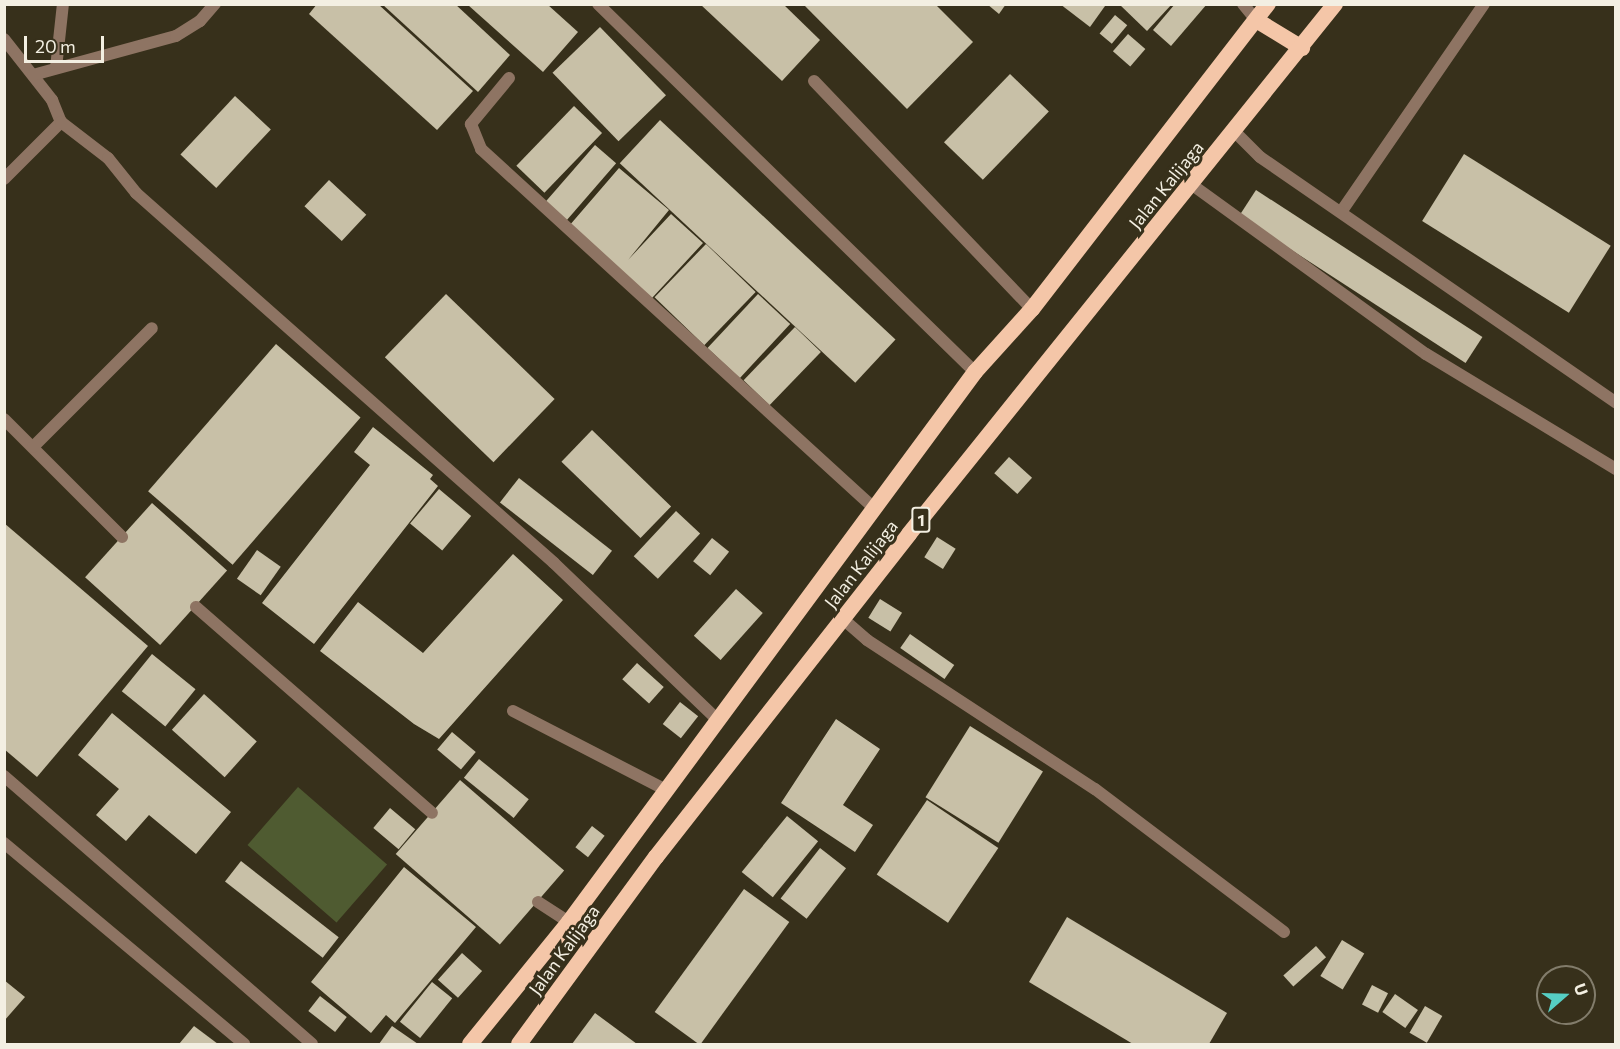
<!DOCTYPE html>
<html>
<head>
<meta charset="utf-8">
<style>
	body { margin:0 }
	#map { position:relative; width:1620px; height:1049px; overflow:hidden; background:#37301b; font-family:Commissioner,sans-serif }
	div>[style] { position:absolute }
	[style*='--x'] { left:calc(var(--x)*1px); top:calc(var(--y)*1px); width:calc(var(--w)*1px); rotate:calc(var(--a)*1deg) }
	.green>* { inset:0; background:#4f5b31; transform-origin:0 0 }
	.building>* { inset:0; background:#c8c0a7; transform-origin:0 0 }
	.service>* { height:12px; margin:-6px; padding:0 6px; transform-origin:6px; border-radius:6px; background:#8e7463 }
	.minor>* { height:12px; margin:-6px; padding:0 6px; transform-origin:6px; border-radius:6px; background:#8e7463 }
	.trunk>* { height:16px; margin:-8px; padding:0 8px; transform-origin:8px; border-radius:8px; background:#f4c6a8 }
	span { translate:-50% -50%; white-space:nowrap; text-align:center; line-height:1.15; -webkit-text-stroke:6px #37301b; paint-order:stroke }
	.shield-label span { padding:2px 4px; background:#37301b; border:2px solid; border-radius:4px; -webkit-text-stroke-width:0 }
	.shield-label { font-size:16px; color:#f3efe2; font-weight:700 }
	.street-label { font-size:18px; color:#f3efe2 }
	.frame { position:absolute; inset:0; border:6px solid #f3efe2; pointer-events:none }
	.north { position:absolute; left:1536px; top:965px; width:60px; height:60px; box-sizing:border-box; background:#37301b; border:2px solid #827c6b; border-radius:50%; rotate:70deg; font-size:16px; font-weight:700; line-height:24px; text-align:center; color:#f3efe2 }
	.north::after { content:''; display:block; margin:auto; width:21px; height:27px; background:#56cec4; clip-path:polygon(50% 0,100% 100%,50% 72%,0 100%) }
	.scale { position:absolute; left:24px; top:36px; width:80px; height:27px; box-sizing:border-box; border:3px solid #f3efe2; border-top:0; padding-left:8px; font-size:18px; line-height:21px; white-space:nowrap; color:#f3efe2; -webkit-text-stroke:4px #37301b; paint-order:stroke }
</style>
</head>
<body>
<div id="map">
	<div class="green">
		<div style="left:298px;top:787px;width:118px;height:77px;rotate:41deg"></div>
	</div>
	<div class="building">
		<div style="clip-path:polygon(317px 4px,378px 4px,473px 91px,437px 130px,309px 14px)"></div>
		<div style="clip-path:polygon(382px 4px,455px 4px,510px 55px,478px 92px)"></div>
		<div style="clip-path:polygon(700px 4px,783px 4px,820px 40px,782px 81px)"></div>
		<div style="clip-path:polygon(803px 4px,935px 4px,973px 42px,907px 109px)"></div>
		<div style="clip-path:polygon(987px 4px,1006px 4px,999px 14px)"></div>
		<div style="clip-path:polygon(1060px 4px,1104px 4px,1105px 6px,1090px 27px)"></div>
		<div style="clip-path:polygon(1119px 4px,1172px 4px,1147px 31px)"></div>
		<div style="clip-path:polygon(1175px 4px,1207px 4px,1171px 46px,1153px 30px)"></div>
		<div style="clip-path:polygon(468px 5px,548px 5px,578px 32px,543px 72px)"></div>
		<div style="left:1115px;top:15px;width:16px;height:24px;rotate:40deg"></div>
		<div style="left:600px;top:27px;width:95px;height:66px;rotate:46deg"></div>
		<div style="left:1128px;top:34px;width:23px;height:23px;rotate:41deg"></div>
		<div style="left:1010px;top:74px;width:54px;height:95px;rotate:44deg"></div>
		<div style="left:235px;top:96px;width:49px;height:80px;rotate:43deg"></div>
		<div style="left:574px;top:106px;width:39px;height:83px;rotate:44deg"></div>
		<div style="left:660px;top:120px;width:322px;height:59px;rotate:43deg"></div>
		<div style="left:595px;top:145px;width:28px;height:77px;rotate:41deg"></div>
		<div style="left:1464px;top:154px;width:173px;height:79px;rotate:32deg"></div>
		<div style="clip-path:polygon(619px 168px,669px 210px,628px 260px,671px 214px,703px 243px,652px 298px,569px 226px)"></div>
		<div style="left:329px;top:180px;width:51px;height:36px;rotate:43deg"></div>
		<div style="left:1256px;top:190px;width:270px;height:31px;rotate:33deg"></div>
		<div style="left:706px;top:244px;width:69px;height:74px;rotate:44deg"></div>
		<div style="left:446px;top:294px;width:151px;height:88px;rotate:44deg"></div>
		<div style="left:758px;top:294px;width:44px;height:74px;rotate:43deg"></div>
		<div style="left:795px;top:327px;width:36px;height:74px;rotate:44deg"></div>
		<div style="left:276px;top:344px;width:112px;height:195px;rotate:41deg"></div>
		<div style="clip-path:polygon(373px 427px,433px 475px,430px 479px,438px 486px,314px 644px,262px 603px,370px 465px,354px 452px)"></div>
		<div style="left:592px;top:430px;width:110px;height:44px;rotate:44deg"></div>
		<div style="left:1009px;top:457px;width:31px;height:22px;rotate:42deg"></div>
		<div style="left:519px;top:478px;width:118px;height:31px;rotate:38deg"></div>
		<div style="left:439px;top:489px;width:42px;height:45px;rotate:40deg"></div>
		<div style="left:152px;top:503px;width:101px;height:100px;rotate:42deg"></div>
		<div style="left:676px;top:511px;width:33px;height:62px;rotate:43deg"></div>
		<div style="clip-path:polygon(4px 523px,148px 646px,37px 777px,4px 749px)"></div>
		<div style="left:937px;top:537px;width:22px;height:24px;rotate:32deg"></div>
		<div style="left:712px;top:538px;width:22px;height:30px;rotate:39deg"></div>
		<div style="left:257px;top:550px;width:29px;height:35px;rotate:35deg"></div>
		<div style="clip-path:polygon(513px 554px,563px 600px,439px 739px,414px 724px,320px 651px,358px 602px,423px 653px)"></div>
		<div style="left:736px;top:589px;width:36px;height:63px;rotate:42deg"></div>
		<div style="left:880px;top:599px;width:26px;height:22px;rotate:32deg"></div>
		<div style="left:910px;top:634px;width:54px;height:17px;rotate:35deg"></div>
		<div style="left:152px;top:654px;width:56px;height:48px;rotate:39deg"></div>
		<div style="left:637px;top:663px;width:36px;height:22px;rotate:42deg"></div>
		<div style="left:204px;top:694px;width:71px;height:48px;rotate:42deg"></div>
		<div style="left:680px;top:702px;width:23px;height:28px;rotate:38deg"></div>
		<div style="clip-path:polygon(112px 713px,231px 812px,196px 854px,149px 815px,126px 841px,96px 815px,119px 789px,78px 755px)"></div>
		<div style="clip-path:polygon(836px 719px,880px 749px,843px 805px,873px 825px,855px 852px,781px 803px)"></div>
		<div style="left:970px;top:726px;width:86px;height:84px;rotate:32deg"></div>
		<div style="left:452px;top:732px;width:31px;height:23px;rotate:40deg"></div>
		<div style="left:479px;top:759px;width:64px;height:24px;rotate:39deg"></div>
		<div style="left:460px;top:780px;width:138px;height:98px;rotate:41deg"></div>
		<div style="left:927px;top:800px;width:86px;height:90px;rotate:34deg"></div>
		<div style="left:390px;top:808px;width:33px;height:26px;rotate:40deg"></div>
		<div style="left:787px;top:816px;width:40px;height:72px;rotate:39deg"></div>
		<div style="left:592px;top:826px;width:16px;height:27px;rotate:38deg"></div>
		<div style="left:820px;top:848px;width:33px;height:64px;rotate:38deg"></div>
		<div style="left:241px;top:861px;width:124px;height:26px;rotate:38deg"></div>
		<div style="clip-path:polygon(404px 867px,476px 927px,395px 1023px,386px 1015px,371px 1033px,311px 982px)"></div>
		<div style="left:744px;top:889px;width:56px;height:152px;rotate:36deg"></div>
		<div style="clip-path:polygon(1067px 917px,1227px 1013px,1209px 1044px,1133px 1044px,1029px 982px)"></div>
		<div style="left:1342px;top:940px;width:26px;height:42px;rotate:31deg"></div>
		<div style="left:1316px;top:946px;width:15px;height:44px;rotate:48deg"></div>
		<div style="left:462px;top:953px;width:27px;height:36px;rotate:42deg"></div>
		<div style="clip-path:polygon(4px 980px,25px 997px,4px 1021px)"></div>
		<div style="left:432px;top:982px;width:26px;height:51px;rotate:39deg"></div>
		<div style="left:1372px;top:985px;width:18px;height:22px;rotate:27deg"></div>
		<div style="left:1395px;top:994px;width:28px;height:22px;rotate:35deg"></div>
		<div style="left:320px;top:996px;width:34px;height:19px;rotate:38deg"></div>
		<div style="left:1425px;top:1006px;width:20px;height:31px;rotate:30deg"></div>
		<div style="clip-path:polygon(595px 1013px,637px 1044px,572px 1044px)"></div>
		<div style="clip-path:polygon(194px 1026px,218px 1044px,179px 1044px)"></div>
		<div style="clip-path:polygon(392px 1026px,418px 1044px,379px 1044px)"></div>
	</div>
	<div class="service">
		<div style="--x:598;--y:4;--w:527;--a:44.31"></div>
		<div style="--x:1243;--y:4;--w:21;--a:51"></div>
		<div style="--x:4;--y:39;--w:78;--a:51.8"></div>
		<div style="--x:52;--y:100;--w:24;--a:68"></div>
		<div style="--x:56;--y:68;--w:64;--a:-83.8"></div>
		<div style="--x:33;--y:75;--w:148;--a:-15.3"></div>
		<div style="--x:176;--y:36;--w:28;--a:-32"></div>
		<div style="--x:200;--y:21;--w:23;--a:-49"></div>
		<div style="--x:509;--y:78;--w:60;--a:129.6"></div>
		<div style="--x:471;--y:124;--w:27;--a:68"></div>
		<div style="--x:481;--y:149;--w:534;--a:42.42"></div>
		<div style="--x:814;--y:81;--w:315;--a:46.3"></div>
		<div style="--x:4;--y:179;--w:81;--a:-45"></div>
		<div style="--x:61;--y:122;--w:59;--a:37.5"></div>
		<div style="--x:108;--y:158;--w:45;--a:51.3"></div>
		<div style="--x:136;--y:193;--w:558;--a:41.51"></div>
		<div style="--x:554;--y:563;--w:227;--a:43.8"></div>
		<div style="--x:1341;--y:212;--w:252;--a:-55.5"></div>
		<div style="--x:4;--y:419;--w:167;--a:45"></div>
		<div style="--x:33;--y:447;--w:168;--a:-45"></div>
		<div style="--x:196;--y:607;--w:313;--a:41.1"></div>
		<div style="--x:843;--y:619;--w:32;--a:41"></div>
		<div style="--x:867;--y:640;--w:272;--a:33.2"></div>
		<div style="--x:1095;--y:789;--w:237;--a:37.1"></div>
		<div style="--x:513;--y:711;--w:172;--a:27.3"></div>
		<div style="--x:4;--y:776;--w:408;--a:41"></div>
		<div style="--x:4;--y:843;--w:313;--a:39.9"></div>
		<div style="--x:538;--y:902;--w:37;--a:33"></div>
	</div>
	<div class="minor">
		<div style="--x:1235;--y:132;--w:35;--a:45"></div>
		<div style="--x:1260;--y:157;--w:433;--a:34.6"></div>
		<div style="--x:1191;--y:184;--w:290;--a:35.9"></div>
		<div style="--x:1426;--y:354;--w:222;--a:31.2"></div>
	</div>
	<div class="trunk">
		<div style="--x:1256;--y:20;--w:54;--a:31.3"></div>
		<div style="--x:470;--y:1044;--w:157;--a:-50.9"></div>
		<div style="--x:569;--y:922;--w:684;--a:-53.57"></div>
		<div style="--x:975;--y:372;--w:85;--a:-47.9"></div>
		<div style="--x:1032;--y:309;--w:386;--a:-52.3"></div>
		<div style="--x:519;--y:1044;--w:232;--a:-53.8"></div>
		<div style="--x:656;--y:857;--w:410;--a:-51.9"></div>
		<div style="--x:909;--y:534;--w:680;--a:-51.21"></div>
	</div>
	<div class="shield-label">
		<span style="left:921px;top:520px">1</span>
	</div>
	<div class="street-label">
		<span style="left:1166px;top:185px;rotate:-51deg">Jalan Kalijaga</span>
		<span style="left:861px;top:564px;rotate:-52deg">Jalan Kalijaga</span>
		<span style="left:564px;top:950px;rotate:-54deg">Jalan Kalijaga</span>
	</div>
	<div class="frame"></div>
	<div class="north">U</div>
	<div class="scale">20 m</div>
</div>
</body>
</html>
